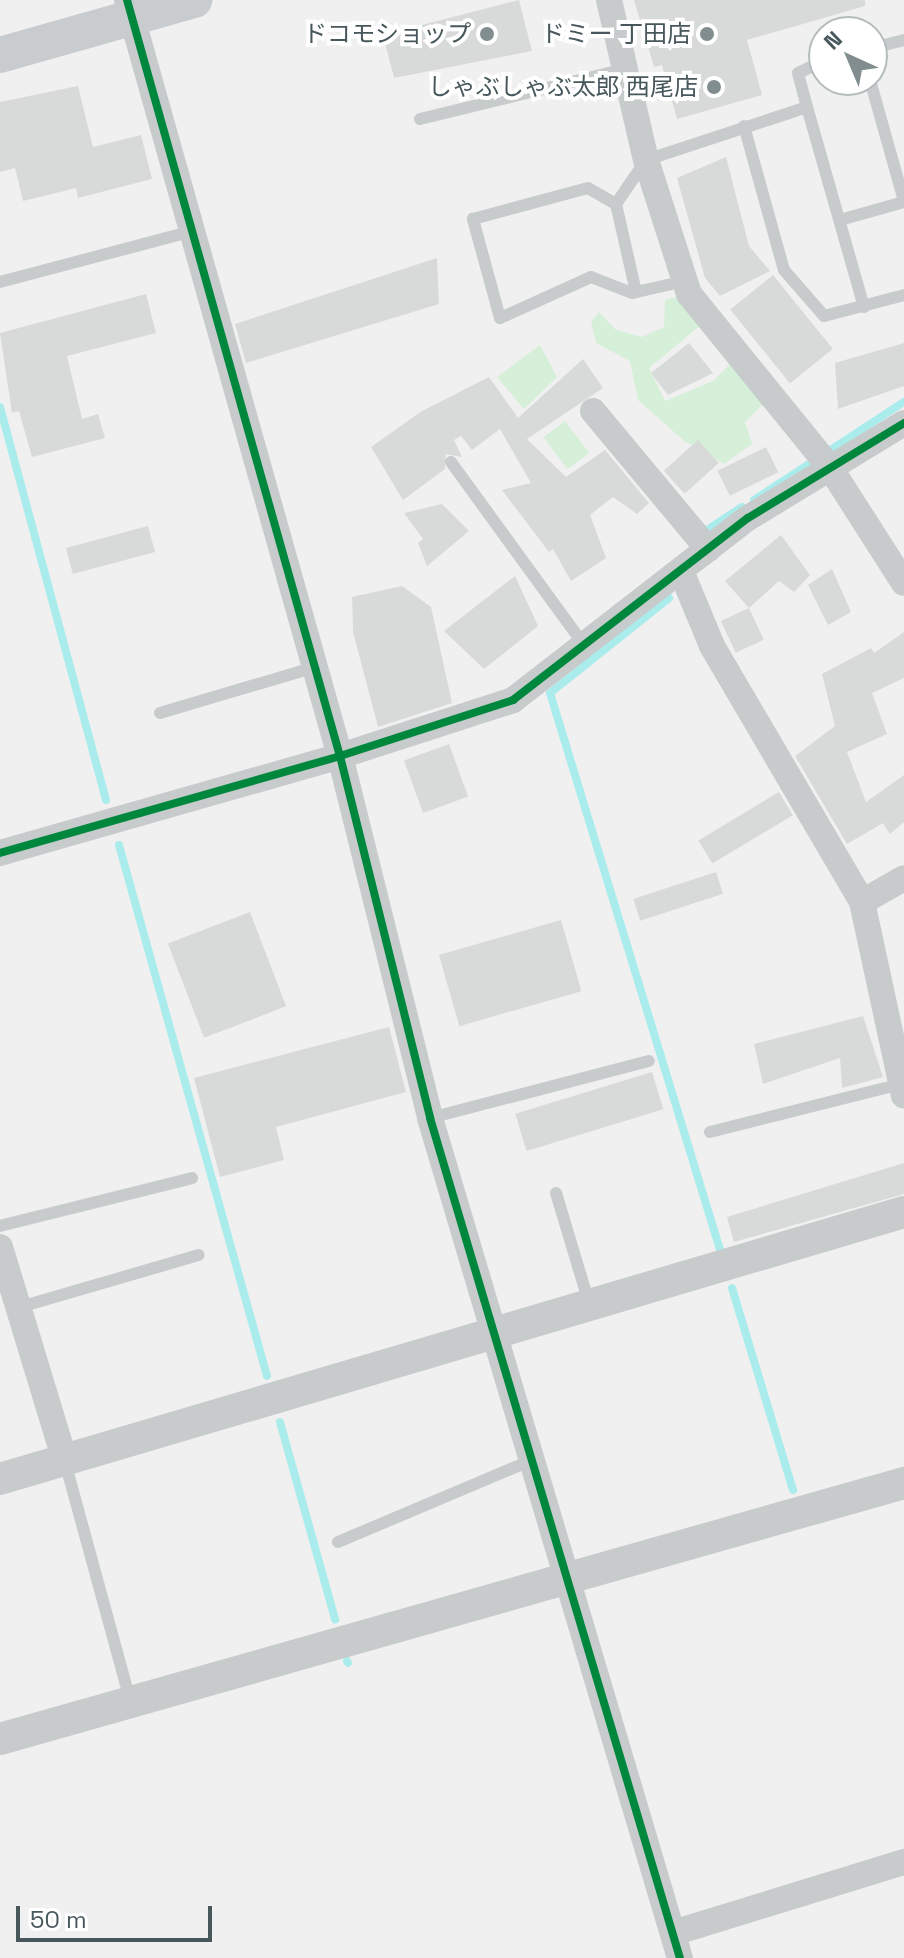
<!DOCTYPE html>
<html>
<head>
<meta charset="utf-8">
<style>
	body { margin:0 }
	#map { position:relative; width:904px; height:1958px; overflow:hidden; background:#f1f0f0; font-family:"Space Grotesk","Noto Sans JP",sans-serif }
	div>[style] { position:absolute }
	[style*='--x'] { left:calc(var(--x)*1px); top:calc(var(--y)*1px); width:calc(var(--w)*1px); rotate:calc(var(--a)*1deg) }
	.green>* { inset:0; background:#d5efd9; transform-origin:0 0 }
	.stream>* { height:8px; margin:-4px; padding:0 4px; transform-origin:4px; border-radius:4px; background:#aaecec }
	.building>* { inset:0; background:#d8d9d9; transform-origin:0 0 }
	.service>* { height:12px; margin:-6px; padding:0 6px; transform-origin:6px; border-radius:6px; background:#c8cbcc }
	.minor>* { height:26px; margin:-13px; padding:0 13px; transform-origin:13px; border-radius:13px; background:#c8cbcc }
	.tertiary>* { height:32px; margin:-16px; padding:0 16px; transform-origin:16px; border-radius:16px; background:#c8cbcc }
	.secondary>* { height:36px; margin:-18px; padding:0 18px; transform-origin:18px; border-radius:18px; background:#c8ccce }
	.cycleway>* { height:8px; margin:-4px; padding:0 4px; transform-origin:4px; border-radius:4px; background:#00873e }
	.dots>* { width:22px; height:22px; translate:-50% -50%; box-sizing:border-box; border:4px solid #fff; border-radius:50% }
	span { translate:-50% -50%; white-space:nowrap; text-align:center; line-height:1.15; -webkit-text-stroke:8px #fff; paint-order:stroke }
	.poi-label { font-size:24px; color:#47575c }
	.right { translate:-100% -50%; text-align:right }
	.north { position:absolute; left:808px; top:16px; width:80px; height:80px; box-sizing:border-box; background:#fff; border:2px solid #b5bcbe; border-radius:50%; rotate:316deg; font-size:22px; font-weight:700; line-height:32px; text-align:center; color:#47575c }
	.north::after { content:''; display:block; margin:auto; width:28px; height:36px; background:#828d90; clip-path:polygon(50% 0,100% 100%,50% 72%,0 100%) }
	.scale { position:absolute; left:16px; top:1906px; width:196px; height:36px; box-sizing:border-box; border:4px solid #47575c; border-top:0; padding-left:10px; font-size:24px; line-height:28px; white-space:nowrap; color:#47575c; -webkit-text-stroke:6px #fff; paint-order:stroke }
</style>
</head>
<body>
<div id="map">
	<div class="green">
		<div style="clip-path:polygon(685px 295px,702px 324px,649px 368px,665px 401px,713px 381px,731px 363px,764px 403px,745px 422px,752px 444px,724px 464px,683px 440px,638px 400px,630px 361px,596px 343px,591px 322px,599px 312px,616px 330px,642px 337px,664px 327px,665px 300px)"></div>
		<div style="clip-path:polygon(540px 345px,557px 377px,524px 409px,497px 377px)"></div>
		<div style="left:565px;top:421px;width:40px;height:27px;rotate:53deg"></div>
	</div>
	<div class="stream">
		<div style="--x:0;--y:407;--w:407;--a:74.9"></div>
		<div style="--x:754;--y:500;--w:179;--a:-33.2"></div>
		<div style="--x:701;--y:534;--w:49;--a:-33.4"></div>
		<div style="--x:669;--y:598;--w:152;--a:141.4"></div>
		<div style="--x:550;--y:693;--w:586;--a:73.02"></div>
		<div style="--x:119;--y:845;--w:551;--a:74.43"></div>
		<div style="--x:732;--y:1288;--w:211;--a:73.2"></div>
		<div style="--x:280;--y:1422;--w:205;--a:74.4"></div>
		<div style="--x:347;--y:1661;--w:2;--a:63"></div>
	</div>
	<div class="building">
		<div style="clip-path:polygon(519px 0,532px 51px,394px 78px,383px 35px)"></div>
		<div style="clip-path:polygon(634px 0,865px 0,865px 6px,747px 40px,762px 95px,677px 119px,662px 65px,654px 67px)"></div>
		<div style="clip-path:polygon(78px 86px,93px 147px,141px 135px,152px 179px,78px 198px,76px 188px,23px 201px,15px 168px,0 172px,0 102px)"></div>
		<div style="clip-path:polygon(726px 157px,749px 246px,770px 271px,720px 296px,705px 278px,677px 178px)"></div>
		<div style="clip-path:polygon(437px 258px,439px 304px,246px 363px,235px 324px)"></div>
		<div style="left:773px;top:275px;width:95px;height:55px;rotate:51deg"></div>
		<div style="clip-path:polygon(146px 294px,156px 333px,67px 356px,82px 419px,98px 414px,105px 438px,32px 457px,19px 411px,12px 413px,0 333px)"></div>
		<div style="clip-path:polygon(689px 343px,713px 373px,668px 395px,651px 373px)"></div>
		<div style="clip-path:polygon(904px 343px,904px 386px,838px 409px,835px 363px)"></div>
		<div style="clip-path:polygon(583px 359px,603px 388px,527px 439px,566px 477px,605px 450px,649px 503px,637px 514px,613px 497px,590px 515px,606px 558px,571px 581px,553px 549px,549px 552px,502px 490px,531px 483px,500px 429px,472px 450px,461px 436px,454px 440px,462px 457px,446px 454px,445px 469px,403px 500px,371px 447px,422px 411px,489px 377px,518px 418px)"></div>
		<div style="left:698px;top:440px;width:31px;height:46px;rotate:48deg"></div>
		<div style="left:766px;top:447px;width:28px;height:54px;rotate:64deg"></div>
		<div style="clip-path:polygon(442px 504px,469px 531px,427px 566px,418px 543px,423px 539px,404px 513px)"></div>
		<div style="left:148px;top:526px;width:27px;height:85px;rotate:75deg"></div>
		<div style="clip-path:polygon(781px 535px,810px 575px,794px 592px,779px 581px,749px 608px,725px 581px)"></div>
		<div style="clip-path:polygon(832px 569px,851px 612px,828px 625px,808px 585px)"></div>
		<div style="clip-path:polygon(515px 576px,538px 626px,484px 669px,444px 631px)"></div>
		<div style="clip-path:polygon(402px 586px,431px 607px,452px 703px,378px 727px,353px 632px,352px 597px)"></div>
		<div style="left:749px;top:608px;width:35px;height:31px;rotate:65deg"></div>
		<div style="clip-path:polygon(904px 632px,904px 678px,872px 693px,887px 734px,847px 752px,866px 802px,904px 775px,904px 822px,890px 834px,883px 823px,847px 844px,795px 756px,835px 726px,822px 674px,871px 648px,874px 653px)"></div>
		<div style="left:449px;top:744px;width:56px;height:48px;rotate:70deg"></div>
		<div style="left:779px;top:792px;width:27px;height:94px;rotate:59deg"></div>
		<div style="left:716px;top:872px;width:23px;height:87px;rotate:72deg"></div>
		<div style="left:250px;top:912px;width:101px;height:88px;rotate:69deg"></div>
		<div style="left:561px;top:920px;width:74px;height:127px;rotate:74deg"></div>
		<div style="clip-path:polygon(863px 1016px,883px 1077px,842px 1088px,840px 1058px,763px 1084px,754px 1044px)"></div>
		<div style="clip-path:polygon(389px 1027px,406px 1092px,276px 1127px,284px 1160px,220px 1177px,194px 1078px)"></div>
		<div style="left:652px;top:1072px;width:39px;height:143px;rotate:73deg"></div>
		<div style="clip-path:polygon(904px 1163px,904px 1194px,734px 1242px,727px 1217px)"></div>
	</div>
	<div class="service">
		<div style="--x:872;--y:48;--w:33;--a:-14"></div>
		<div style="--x:870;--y:80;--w:126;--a:74.3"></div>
		<div style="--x:807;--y:107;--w:208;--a:74.1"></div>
		<div style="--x:420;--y:119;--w:211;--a:-13.7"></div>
		<div style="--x:744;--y:126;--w:149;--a:74.5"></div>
		<div style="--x:784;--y:270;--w:61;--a:49"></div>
		<div style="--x:824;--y:316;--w:83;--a:-14.7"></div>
		<div style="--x:616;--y:204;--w:90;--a:77.2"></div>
		<div style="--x:840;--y:220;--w:66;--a:-15.7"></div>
		<div style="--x:685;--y:281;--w:54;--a:167.2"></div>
		<div style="--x:632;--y:293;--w:44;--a:-158.7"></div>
		<div style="--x:591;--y:277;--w:100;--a:155.7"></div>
		<div style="--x:500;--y:318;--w:103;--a:-105.3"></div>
		<div style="--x:473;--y:219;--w:119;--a:-15.1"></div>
		<div style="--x:588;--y:188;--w:32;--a:30"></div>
		<div style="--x:616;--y:204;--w:53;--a:-55.7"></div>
		<div style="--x:646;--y:160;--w:169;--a:-18.2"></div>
		<div style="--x:807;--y:107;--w:35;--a:-105"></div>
		<div style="--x:798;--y:73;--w:29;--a:-25"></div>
		<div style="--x:0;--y:282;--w:200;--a:-14.8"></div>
		<div style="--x:451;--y:462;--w:226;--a:54"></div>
		<div style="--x:160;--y:713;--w:162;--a:-16.5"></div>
		<div style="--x:430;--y:1118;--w:226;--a:-14.6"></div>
		<div style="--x:710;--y:1132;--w:197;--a:-14.1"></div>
		<div style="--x:556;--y:1193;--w:115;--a:73.3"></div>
		<div style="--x:0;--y:1226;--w:198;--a:-14"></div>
		<div style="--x:20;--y:1307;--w:186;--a:-16.2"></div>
		<div style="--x:65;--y:1462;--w:246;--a:74.7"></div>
		<div style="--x:338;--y:1542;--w:208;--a:-22.9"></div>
	</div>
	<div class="minor">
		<div style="--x:127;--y:0;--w:785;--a:74.27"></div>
		<div style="--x:340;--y:756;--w:373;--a:76"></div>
		<div style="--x:430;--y:1118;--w:876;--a:73.43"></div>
		<div style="--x:609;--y:0;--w:164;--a:77"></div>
		<div style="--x:646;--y:160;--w:141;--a:72.2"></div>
		<div style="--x:689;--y:294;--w:225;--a:50.9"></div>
		<div style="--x:831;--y:469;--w:135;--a:57.4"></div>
		<div style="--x:593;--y:411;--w:180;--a:50.2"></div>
		<div style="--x:681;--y:571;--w:81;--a:67.5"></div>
		<div style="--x:712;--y:646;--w:297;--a:59.6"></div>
		<div style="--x:862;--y:902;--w:198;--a:77.8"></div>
		<div style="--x:0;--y:853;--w:354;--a:-15.9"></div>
		<div style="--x:340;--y:756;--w:182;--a:-17.9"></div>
		<div style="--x:513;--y:700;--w:297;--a:-37.8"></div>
		<div style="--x:748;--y:518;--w:183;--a:-31.3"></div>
		<div style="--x:862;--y:902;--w:48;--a:-29.7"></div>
		<div style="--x:0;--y:1247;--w:224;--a:73.1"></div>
		<div style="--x:673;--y:1933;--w:242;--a:-17.1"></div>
	</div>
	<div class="tertiary">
		<div style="--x:0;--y:1479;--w:943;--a:-16.45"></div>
		<div style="--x:0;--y:1739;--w:940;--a:-15.81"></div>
	</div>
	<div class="secondary">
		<div style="--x:0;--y:55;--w:202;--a:-15.8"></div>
	</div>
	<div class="cycleway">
		<div style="--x:127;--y:0;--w:785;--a:74.27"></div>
		<div style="--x:340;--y:756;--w:373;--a:76"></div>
		<div style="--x:430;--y:1118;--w:876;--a:73.43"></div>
		<div style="--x:0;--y:853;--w:354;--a:-15.9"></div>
		<div style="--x:340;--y:756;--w:182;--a:-17.9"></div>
		<div style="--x:513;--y:700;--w:297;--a:-37.8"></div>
		<div style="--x:748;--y:518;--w:183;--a:-31.3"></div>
	</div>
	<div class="dots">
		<div style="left:487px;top:34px;background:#828d90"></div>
		<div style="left:707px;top:34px;background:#828d90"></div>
		<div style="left:714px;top:87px;background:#828d90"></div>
	</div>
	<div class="poi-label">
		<span class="right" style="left:471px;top:34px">ドコモショップ</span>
		<span class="right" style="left:691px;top:34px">ドミー 丁田店</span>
		<span class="right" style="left:698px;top:87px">しゃぶしゃぶ太郎 西尾店</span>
	</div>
	<div class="north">N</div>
	<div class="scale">50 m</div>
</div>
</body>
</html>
